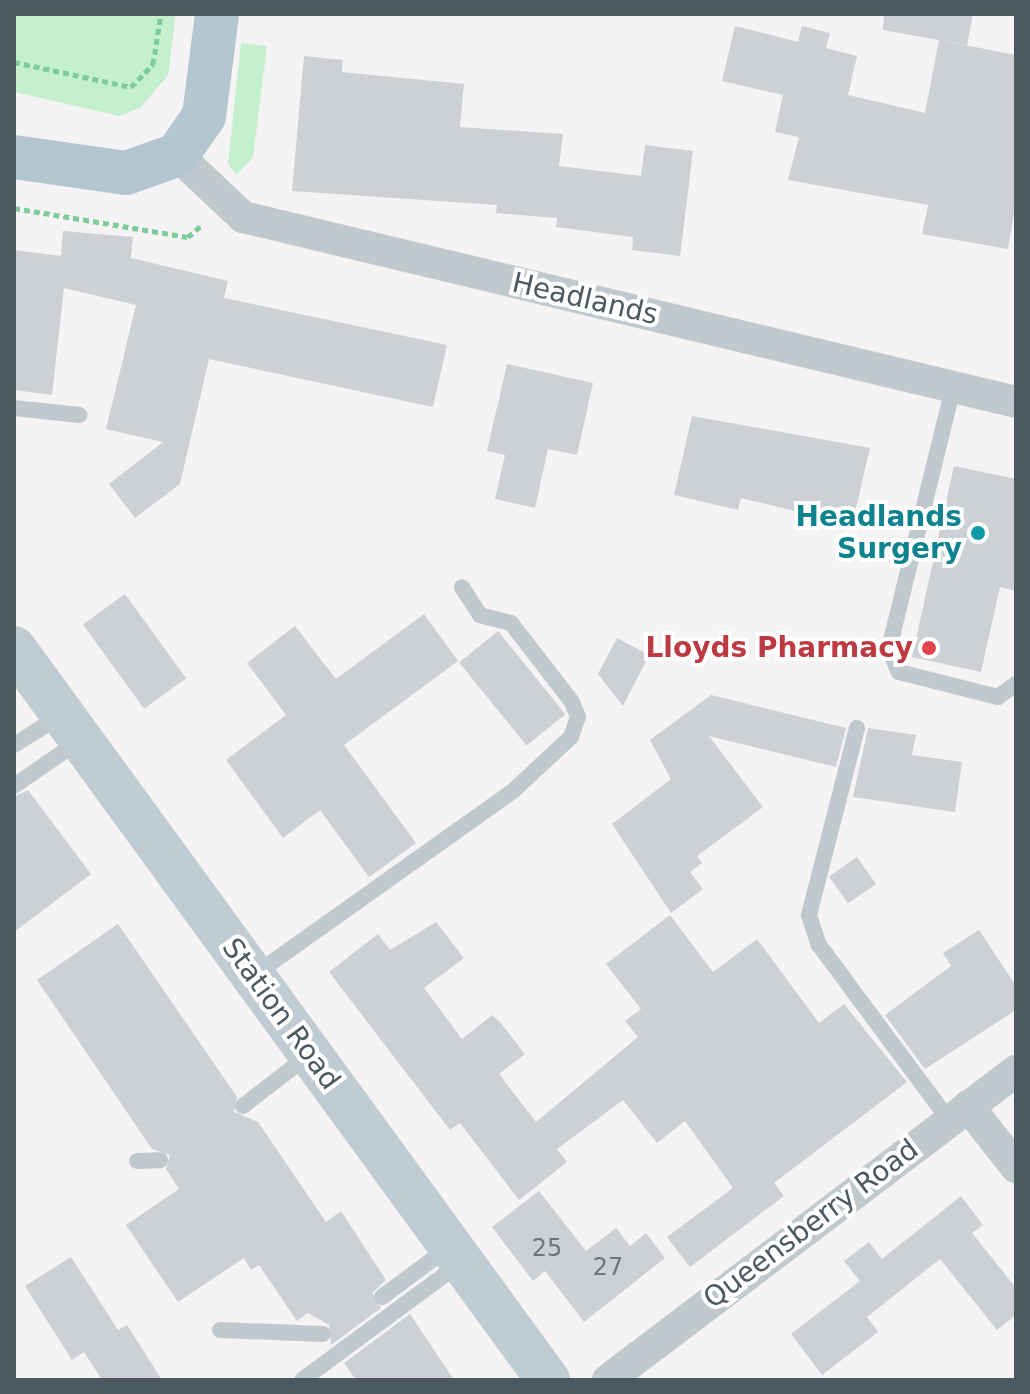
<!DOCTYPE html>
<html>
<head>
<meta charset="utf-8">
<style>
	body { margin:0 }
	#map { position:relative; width:1030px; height:1394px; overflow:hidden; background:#f5f3f3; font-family:"DejaVu Sans",sans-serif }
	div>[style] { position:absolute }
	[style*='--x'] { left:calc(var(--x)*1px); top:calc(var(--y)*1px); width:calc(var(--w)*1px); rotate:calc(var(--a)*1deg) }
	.green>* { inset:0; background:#c4f0ce }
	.building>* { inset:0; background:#cdd1d5; transform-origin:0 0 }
	.path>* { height:5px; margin-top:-2.5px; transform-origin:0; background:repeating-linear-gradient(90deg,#7ccd99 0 6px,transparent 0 10px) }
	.lane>* { height:16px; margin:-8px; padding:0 8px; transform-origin:8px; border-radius:8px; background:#bfc9ce }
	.street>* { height:32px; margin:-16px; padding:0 16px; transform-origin:16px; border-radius:16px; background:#bfc9ce }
	.secondary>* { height:44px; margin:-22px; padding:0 22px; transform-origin:22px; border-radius:22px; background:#bfccd3 }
	.primary>* { height:44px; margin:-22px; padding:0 22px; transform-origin:22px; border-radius:22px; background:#b4c6d0 }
	.dots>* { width:22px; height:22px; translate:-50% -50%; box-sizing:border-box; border:4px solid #fff; border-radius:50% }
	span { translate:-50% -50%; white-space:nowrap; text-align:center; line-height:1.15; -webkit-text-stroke:8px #fff; paint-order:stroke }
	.number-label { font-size:24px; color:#6c777d }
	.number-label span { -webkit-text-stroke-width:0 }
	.street-label { font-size:28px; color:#4b5960 }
	.culture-label { font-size:28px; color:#0d838f; font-weight:700 }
	.right { translate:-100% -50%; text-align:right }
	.health-label { font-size:28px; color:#be3a42; font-weight:700 }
	.frame { position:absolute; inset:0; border:16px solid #4b5960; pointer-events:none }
</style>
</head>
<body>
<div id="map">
	<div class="green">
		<div style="clip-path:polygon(14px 14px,176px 14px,168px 75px,141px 107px,120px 116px,14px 92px)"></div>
		<div style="clip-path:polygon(241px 43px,267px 46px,253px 158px,236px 175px,228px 163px)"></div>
	</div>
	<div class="building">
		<div style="clip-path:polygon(884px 14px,973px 14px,967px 45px,883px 30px)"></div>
		<div style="clip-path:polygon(735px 26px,798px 42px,802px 26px,830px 33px,826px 48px,857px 56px,848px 95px,925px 113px,939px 40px,1016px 55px,1016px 202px,1008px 249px,922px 234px,928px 205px,788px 180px,799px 137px,775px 132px,783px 95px,722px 81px)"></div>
		<div style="clip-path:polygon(304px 56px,343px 60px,342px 72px,464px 84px,460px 127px,563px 134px,559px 166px,641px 176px,645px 145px,693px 151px,680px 256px,632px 250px,633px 237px,556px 227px,557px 218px,496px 213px,497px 205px,292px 191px)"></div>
		<div style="clip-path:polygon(63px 231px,133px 237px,131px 258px,228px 281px,224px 298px,447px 345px,433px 407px,209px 359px,180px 484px,135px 518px,109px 484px,163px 442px,106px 429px,136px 305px,64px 288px,52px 395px,14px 390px,14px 250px,61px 256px)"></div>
		<div style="clip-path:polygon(507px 364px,593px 383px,577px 455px,548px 449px,535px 508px,495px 499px,505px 455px,487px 451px)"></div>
		<div style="clip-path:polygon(692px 416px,870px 448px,852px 525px,741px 498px,738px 510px,674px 495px)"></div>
		<div style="clip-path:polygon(954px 466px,1016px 479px,1016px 591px,1000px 587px,981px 672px,912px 657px)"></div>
		<div style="left:125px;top:594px;width:104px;height:52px;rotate:54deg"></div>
		<div style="clip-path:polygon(424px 614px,458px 661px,344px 745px,416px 843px,369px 877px,320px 810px,283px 838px,226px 760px,286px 715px,247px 663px,295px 626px,336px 679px)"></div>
		<div style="left:498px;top:631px;width:107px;height:50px;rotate:51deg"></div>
		<div style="clip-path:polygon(617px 638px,649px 655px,623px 706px,598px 674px)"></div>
		<div style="clip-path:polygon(711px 695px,846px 728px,836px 767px,709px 736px,763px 807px,697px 856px,702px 863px,690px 872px,703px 889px,671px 913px,612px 824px,671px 779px,650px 740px)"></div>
		<div style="clip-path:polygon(868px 728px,916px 735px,912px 755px,962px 762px,955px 812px,853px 797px)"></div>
		<div style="clip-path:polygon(28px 790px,91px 874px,14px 932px,14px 797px)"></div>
		<div style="left:857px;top:857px;width:33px;height:34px;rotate:55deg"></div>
		<div style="clip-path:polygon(670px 915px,713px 972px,757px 939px,819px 1023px,844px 1004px,907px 1082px,774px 1183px,784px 1196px,690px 1267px,667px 1237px,733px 1188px,685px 1121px,657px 1143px,623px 1100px,557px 1149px,567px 1162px,519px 1200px,460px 1123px,450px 1130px,329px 972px,378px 934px,390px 950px,436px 922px,464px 958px,424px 988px,462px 1039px,492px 1015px,500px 1022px,525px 1054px,499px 1074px,536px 1122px,638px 1037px,625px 1021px,641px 1009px,606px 964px)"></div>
		<div style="clip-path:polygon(118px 924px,237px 1097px,234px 1112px,258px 1122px,326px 1222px,341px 1211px,386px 1280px,372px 1293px,381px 1308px,331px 1345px,329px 1325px,308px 1313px,297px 1321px,259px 1265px,251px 1270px,244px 1258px,178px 1302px,126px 1225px,179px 1189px,166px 1169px,170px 1155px,152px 1149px,37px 980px)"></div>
		<div style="clip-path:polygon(979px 930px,1016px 986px,1016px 1010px,925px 1069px,885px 1015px,951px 966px,943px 953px)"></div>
		<div style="clip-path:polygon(539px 1191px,586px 1251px,616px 1228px,630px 1246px,646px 1233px,665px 1258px,584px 1322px,545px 1271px,533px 1281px,492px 1227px)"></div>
		<div style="clip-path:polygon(961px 1196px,983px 1225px,972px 1233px,1016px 1288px,1016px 1315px,997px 1330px,940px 1259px,867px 1317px,878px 1332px,822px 1375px,791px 1334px,860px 1281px,844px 1261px,869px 1242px,882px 1259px)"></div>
		<div style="clip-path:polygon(71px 1257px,118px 1330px,127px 1325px,162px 1380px,102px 1380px,84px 1352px,72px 1360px,25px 1286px)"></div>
		<div style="clip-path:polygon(410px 1314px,454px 1380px,356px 1380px,344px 1363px)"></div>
	</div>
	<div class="path">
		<div style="--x:14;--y:62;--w:120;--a:12.1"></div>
		<div style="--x:131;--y:87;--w:32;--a:-46"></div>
		<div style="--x:153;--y:64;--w:51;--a:-80.9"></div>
		<div style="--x:14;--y:208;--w:176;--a:9.5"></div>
		<div style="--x:188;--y:237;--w:18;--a:-41"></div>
	</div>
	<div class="lane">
		<div style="--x:953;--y:388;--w:269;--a:103.8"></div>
		<div style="--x:889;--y:649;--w:25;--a:67"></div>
		<div style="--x:899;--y:672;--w:102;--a:14.2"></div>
		<div style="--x:998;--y:697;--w:22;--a:-36"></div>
		<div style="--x:14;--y:408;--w:66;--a:6.1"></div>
		<div style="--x:857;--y:728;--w:193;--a:104.4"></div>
		<div style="--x:809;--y:915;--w:32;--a:72"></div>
		<div style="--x:819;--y:945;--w:218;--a:53.4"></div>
		<div style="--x:14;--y:745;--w:54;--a:-32.2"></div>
		<div style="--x:14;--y:786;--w:79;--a:-34.7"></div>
		<div style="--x:254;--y:975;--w:319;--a:-35.4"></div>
		<div style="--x:514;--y:790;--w:78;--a:-42.9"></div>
		<div style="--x:571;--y:737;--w:21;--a:-71"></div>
		<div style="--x:578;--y:717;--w:16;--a:-112"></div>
		<div style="--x:572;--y:702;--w:100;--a:-127.7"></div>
		<div style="--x:511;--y:623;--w:32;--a:-166"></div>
		<div style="--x:480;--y:615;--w:33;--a:-123"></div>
		<div style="--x:243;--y:1106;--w:83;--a:-37.7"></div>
		<div style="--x:137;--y:1161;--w:23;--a:-2"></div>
		<div style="--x:382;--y:1297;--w:82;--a:-36.6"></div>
		<div style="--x:220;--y:1330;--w:103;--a:2.2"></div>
		<div style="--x:302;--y:1380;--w:199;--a:-36.4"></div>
	</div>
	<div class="street">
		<div style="--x:177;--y:155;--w:91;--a:43.2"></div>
		<div style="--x:243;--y:217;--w:795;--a:13.46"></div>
		<div style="--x:968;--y:1106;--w:78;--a:51.8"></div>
		<div style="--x:608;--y:1380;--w:512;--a:-37.14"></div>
	</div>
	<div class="secondary">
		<div style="--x:14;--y:648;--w:906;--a:53.89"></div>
	</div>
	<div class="primary">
		<div style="--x:14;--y:157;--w:113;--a:8.1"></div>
		<div style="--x:126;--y:173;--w:54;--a:-19.4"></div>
		<div style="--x:177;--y:155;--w:47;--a:-55.3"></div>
		<div style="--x:204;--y:116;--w:103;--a:-82.7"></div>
	</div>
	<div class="dots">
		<div style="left:978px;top:533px;background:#0f9aa8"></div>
		<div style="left:929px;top:648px;background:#e0444e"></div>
	</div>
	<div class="number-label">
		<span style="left:547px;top:1249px">25</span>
		<span style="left:608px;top:1268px">27</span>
	</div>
	<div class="street-label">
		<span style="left:585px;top:299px;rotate:13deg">Headlands</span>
		<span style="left:281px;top:1014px;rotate:54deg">Station Road</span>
		<span style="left:811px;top:1224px;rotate:-37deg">Queensberry Road</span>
	</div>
	<div class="culture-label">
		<span class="right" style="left:962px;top:533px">Headlands<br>Surgery</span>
	</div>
	<div class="health-label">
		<span class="right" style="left:913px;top:648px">Lloyds Pharmacy</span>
	</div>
	<div class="frame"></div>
</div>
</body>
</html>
